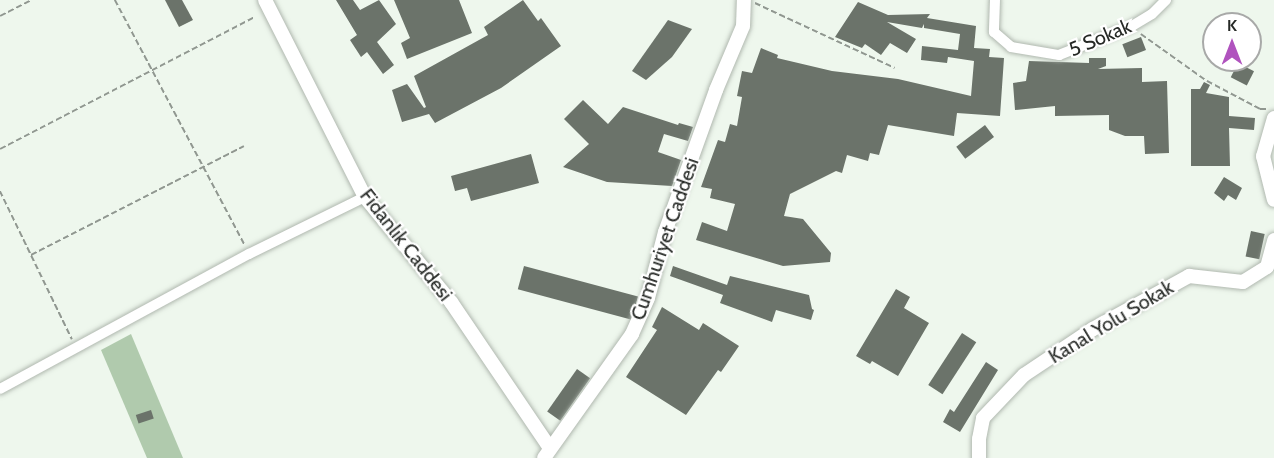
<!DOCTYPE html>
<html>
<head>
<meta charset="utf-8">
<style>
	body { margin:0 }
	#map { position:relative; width:1274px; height:458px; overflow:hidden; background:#eef7ed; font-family:Cabin,sans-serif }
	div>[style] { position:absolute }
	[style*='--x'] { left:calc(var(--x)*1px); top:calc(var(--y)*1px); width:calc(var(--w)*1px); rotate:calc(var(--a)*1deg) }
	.green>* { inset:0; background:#b0caad }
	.building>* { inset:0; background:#6b736a; transform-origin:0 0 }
	.path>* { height:1.5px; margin-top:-0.75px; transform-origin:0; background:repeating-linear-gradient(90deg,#909790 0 6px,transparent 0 9px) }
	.roads { filter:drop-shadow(0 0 2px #b0b8af) drop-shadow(0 0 2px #b0b8af) }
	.street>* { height:10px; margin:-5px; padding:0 5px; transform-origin:5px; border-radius:5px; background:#fff }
	.secondary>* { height:14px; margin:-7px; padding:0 7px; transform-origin:7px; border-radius:7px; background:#fff }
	span { translate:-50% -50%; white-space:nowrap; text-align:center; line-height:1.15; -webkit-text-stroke:4.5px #fff; paint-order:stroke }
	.street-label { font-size:20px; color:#262926 }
	.north { position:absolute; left:1202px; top:12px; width:60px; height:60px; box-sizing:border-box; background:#fff; border:2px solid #a8a9a8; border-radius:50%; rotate:0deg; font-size:16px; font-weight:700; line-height:24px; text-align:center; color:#262926 }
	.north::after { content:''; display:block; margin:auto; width:21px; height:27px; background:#b053be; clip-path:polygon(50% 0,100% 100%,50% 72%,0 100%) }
</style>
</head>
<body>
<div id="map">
	<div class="green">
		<div style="clip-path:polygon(131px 334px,183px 458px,147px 458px,101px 350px)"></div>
	</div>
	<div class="building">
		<div style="clip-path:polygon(165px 0,182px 0,193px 20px,179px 27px)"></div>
		<div style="clip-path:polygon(336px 0,353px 0,360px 10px,379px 0,396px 24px,377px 42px,394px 65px,383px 74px,367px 52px,361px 57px,350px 40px,357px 35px)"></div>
		<div style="clip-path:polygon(394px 0,459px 0,472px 33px,407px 59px,401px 43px,410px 38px)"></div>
		<div style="clip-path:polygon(523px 0,538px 21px,541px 18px,561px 46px,501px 88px,435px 123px,429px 114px,402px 122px,392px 90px,407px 84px,424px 108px,426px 107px,414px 76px,488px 35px,484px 27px)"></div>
		<div style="clip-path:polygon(858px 2px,888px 15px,930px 14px,927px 18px,976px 26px,974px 48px,990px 49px,989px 57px,1004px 58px,1000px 116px,957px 113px,954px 136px,888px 125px,879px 155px,870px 153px,868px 161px,847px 155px,842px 173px,836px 171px,790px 194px,784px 216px,803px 219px,831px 253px,830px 262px,783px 266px,696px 240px,702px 222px,727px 231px,735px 204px,710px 198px,712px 189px,701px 187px,718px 140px,725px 142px,730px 124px,737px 126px,742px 97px,737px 96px,742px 71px,752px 73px,761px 48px,778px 55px,777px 58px,832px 71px,898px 79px,971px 96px,974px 61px,948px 57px,947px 63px,921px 60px,922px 46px,958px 50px,960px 34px,924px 28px,924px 24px,922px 28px,887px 22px,916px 39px,907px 53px,890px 43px,881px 55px,865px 44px,862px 48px,835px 37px)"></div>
		<div style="clip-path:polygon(668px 20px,692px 29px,672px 57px,646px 80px,632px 71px)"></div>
		<div style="left:1141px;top:37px;width:14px;height:20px;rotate:69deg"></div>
		<div style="clip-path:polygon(1089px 58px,1106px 58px,1106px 66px,1098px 69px,1142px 68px,1142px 82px,1167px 81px,1169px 153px,1145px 154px,1144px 136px,1125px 136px,1109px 130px,1109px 115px,1055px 116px,1055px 106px,1015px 110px,1013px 83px,1026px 81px,1029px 61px,1089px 63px)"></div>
		<div style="left:1238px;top:63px;width:18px;height:16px;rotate:27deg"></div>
		<div style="clip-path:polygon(1204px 82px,1210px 85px,1206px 93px,1229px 97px,1229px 116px,1255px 118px,1254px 130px,1229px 128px,1230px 166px,1191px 166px,1191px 89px,1200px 89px)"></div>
		<div style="clip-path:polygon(583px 100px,608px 124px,623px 107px,678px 125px,679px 123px,693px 127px,688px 141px,664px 134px,658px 152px,681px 160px,672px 186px,607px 182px,563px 167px,589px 144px,564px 119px)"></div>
		<div style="left:985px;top:125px;width:15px;height:36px;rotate:53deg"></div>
		<div style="clip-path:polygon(531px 154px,539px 183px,471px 201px,467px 188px,455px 191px,451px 176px)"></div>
		<div style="clip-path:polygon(1224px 177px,1242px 188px,1236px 200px,1228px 195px,1224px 201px,1214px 193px)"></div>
		<div style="left:1251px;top:231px;width:14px;height:26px;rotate:12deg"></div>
		<div style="left:524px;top:266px;width:118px;height:24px;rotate:15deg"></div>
		<div style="clip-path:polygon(673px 266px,727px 285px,730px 276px,809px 295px,812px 309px,814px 310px,811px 320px,776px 310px,772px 322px,720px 303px,723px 295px,670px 276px)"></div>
		<div style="clip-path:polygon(896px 289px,910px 297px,904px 308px,929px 323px,898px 376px,872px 361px,870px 364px,856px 356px)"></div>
		<div style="clip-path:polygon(662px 307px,699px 330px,703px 323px,739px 346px,721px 372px,718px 370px,686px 415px,626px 377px,657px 330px,652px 327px)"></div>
		<div style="left:962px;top:333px;width:17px;height:62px;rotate:33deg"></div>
		<div style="clip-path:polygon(986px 362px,998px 370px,960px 432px,943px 422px,950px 409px,954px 412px)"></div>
		<div style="left:577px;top:369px;width:16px;height:52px;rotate:35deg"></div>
		<div style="left:151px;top:410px;width:9px;height:16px;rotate:72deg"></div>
	</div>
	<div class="path">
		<div style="--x:115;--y:0;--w:278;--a:62.1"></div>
		<div style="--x:755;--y:3;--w:154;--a:24.9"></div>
		<div style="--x:0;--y:16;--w:36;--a:-27"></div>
		<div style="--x:1141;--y:34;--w:81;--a:35.5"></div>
		<div style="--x:1207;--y:81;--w:60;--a:27.8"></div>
		<div style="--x:1260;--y:109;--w:7;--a:0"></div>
		<div style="--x:0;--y:149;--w:287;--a:-27.4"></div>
		<div style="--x:0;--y:191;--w:165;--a:64.1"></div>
		<div style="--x:31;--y:255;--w:239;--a:-27.1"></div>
	</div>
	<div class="roads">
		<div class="street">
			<div style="--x:995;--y:0;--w:32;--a:92"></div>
			<div style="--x:994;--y:32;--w:23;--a:41"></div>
			<div style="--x:1011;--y:47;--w:49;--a:9.5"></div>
			<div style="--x:1059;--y:55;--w:79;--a:-21.7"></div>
			<div style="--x:1132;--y:26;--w:23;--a:-31"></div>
			<div style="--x:1152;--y:14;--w:20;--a:-45"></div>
			<div style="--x:0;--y:389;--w:283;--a:-28.5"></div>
			<div style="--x:249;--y:254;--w:129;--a:-26.2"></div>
		</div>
		<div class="secondary">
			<div style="--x:265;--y:0;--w:221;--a:63.1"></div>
			<div style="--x:365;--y:197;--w:136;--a:50.7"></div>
			<div style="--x:451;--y:302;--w:175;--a:55.9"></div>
			<div style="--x:1274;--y:118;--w:40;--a:106"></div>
			<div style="--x:1263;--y:156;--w:45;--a:76"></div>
			<div style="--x:544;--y:458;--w:152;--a:-54.6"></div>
			<div style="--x:632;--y:334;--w:39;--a:-66"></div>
			<div style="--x:648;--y:298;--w:68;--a:-75.6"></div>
			<div style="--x:665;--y:232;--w:151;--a:-70.2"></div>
			<div style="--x:716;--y:90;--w:69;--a:-67.1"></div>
			<div style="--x:743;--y:26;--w:26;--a:-88"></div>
			<div style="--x:979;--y:458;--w:19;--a:-90"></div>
			<div style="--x:979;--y:439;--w:21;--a:-79"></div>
			<div style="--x:983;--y:418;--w:59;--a:-46.4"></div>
			<div style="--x:1024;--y:375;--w:83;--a:-33.7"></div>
			<div style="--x:1093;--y:329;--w:110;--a:-28.9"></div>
			<div style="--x:1189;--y:276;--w:54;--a:6.3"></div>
			<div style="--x:1243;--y:282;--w:28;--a:-32"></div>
			<div style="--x:1267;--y:267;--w:28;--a:-75"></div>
		</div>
	</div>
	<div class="street-label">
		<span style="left:1100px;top:38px;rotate:-23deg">5 Sokak</span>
		<span style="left:665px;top:239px;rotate:-71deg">Cumhuriyet Caddesi</span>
		<span style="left:406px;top:245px;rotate:52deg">Fidanlık Caddesi</span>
		<span style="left:1111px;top:322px;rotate:-31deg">Kanal Yolu Sokak</span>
	</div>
	<div class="north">K</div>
</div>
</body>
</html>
